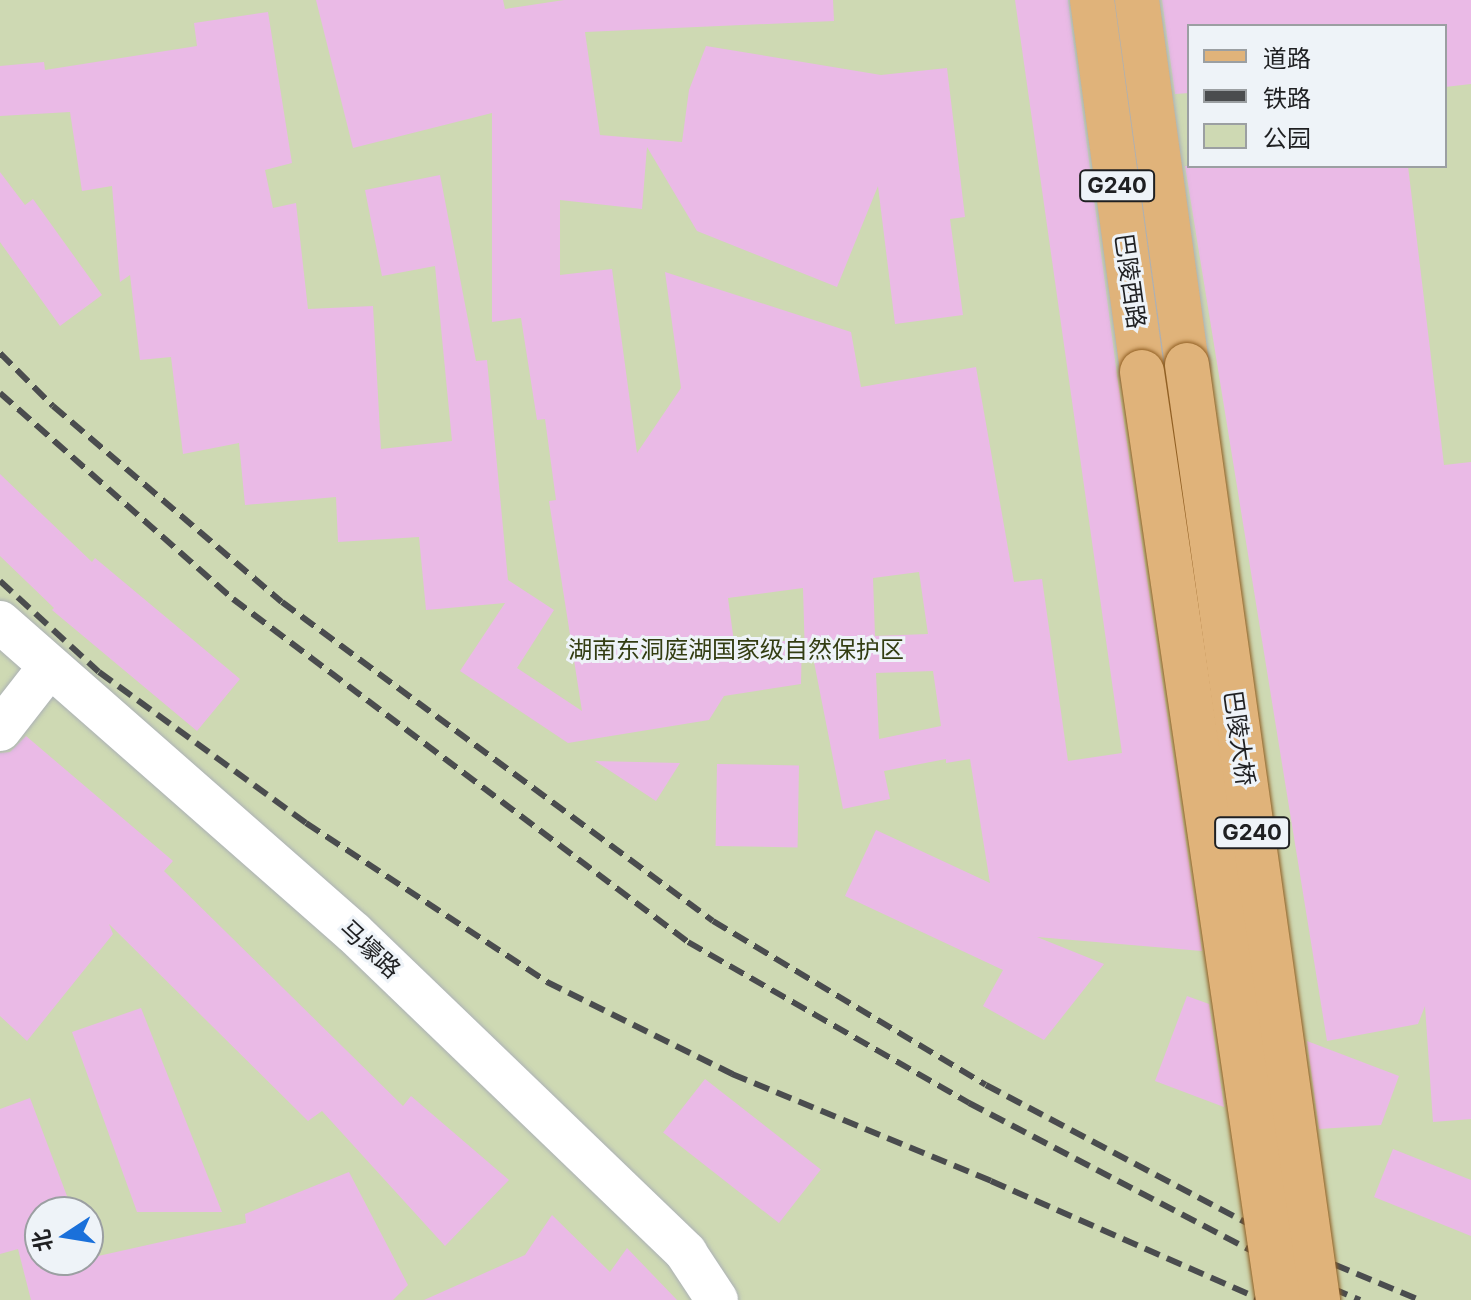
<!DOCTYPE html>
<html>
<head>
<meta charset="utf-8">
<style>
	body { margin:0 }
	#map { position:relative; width:1471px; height:1300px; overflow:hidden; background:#eef3f8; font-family:Inter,"Noto Sans SC",sans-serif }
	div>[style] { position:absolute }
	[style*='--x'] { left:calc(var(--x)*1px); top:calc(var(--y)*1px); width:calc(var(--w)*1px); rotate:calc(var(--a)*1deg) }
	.green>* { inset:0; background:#ced9b3 }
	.building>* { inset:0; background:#eabae6; transform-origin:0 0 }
	.roads { filter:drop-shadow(0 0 2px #abb0b5) drop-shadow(0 0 2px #abb0b5) }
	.minor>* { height:42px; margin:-21px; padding:0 21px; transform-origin:21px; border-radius:21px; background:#fff }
	.major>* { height:44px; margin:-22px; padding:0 22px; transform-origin:22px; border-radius:22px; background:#e0b37a }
	.rail>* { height:6px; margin-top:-3px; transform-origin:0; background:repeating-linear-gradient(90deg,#4a4c4e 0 16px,transparent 0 24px) }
	.bridges { filter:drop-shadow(0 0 2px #8f5e22) drop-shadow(0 0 2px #8f5e22) }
	.major-bridge>* { height:44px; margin:-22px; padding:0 22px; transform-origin:22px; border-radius:22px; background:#e0b37a }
	span { translate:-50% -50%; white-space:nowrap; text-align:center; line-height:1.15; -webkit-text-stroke:6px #eef3f8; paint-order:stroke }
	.shield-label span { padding:2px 6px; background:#eef3f8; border:2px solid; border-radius:6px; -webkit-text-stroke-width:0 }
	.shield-label { font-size:22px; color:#1f2022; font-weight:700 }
	.street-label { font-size:24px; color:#1f2022 }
	.park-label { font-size:24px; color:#333d12 }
	.legend { position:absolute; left:1187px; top:24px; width:260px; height:144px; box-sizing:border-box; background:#eef3f8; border:2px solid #9b9fa2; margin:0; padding:10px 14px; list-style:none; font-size:24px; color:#1f2022 }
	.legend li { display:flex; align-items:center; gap:16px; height:40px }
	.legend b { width:40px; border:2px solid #9b9fa2 }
	.north { position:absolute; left:24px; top:1196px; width:80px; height:80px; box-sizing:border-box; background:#eef3f8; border:2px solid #9b9fa2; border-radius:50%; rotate:258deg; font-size:22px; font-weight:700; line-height:32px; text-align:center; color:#1f2022 }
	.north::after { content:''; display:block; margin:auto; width:28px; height:36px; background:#1a70da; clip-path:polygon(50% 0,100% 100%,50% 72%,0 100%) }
</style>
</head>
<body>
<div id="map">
	<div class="green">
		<div style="clip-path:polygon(evenodd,0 0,1471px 0,1471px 1300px,0 1300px,0 0,1189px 26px,1445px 26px,1445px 166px,1189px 166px,1189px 26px,0 0,40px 1212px,88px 1212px,88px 1260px,40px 1260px,40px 1212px)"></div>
	</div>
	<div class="building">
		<div style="clip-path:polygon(evenodd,316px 0,503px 0,505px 9px,564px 0,833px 0,834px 21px,585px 32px,600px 135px,682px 142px,689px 90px,706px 46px,881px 75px,947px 68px,965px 217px,950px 219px,963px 315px,895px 324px,878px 186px,837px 287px,697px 231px,647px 147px,642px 209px,560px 200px,560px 275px,612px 269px,637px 453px,681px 388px,665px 272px,851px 332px,861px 387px,976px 367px,1014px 582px,1042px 579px,1068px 761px,1122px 753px,1015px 0,1068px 0,1117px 375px,1202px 951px,1037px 937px,1104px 964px,1044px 1040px,983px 1006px,1003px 970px,845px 896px,876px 830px,990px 883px,970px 759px,946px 763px,946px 759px,884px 771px,890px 799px,843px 809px,813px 657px,805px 658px,803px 588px,728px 598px,735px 649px,802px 638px,801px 684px,724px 696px,709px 720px,568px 743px,460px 671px,505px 603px,426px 610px,419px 537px,338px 542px,336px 497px,245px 505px,239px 443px,183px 454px,171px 357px,140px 360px,130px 275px,120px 282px,112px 186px,82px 191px,70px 112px,0 116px,0 66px,44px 62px,45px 70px,197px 46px,194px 23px,268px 12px,292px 163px,265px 170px,273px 208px,296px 203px,308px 309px,373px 306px,381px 449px,452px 441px,435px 266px,382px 276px,365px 190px,440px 175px,476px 361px,487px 360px,508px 580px,554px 610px,517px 668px,582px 711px,549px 501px,556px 500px,545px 419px,537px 420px,521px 318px,492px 322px,492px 113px,353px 148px,316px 0,919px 572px,928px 634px,875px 636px,873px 578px,919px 572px,316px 0,933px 671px,941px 726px,879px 739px,876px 673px,933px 671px)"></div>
		<div style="clip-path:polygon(1162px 0,1471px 0,1471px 84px,1445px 87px,1445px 26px,1189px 26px,1189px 93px,1175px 94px)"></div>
		<div style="clip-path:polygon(1185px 166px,1408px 166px,1444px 465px,1471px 462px,1471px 1119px,1433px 1122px,1425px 1006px,1418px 1024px,1327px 1041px)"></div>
		<div style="clip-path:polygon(0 172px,25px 205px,33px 199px,102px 295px,60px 326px,0 242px)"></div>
		<div style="clip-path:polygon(0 474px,92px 562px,95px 558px,240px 679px,197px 731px,52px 610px,54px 608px,0 556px)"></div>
		<div style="clip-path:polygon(26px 736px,173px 861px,164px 871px,403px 1106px,411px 1096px,509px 1180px,445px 1246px,322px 1111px,308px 1121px,109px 924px,113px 934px,27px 1041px,0 1016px,0 753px,10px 752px)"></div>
		<div style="clip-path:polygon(595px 761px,680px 763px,656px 801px)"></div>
		<div style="left:717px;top:764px;width:82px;height:82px;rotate:1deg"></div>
		<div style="clip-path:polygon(1187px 996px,1209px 1004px,1224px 1107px,1155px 1081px)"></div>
		<div style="clip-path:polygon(141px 1008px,222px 1212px,137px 1212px,72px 1032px)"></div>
		<div style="clip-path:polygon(1307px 1041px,1399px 1076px,1381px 1125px,1319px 1129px)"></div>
		<div style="left:705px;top:1079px;width:147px;height:68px;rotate:38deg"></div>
		<div style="clip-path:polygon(30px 1098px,73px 1212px,40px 1212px,40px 1269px,246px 1223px,245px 1214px,349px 1172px,408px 1285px,393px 1300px,31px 1300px,18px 1249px,0 1254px,0 1109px)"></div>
		<div style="clip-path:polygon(1393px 1149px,1471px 1180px,1471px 1236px,1374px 1197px)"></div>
		<div style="clip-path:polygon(552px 1215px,610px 1272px,627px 1248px,677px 1300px,424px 1300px,525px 1255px)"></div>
	</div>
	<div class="roads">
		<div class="minor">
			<div style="--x:0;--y:622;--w:471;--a:41.3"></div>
			<div style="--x:354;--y:933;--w:461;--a:43.9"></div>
			<div style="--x:686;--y:1253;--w:56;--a:56.6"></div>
			<div style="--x:0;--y:730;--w:80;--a:-52.1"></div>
		</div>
		<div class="major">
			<div style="--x:1092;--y:0;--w:375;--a:82.3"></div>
			<div style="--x:1137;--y:0;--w:368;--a:82.2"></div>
		</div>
	</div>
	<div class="rail">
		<div style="--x:0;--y:353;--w:75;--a:45"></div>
		<div style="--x:53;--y:406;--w:301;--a:40.6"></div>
		<div style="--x:282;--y:602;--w:536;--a:36.51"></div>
		<div style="--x:713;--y:921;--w:318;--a:31"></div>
		<div style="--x:986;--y:1085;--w:344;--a:27.9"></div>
		<div style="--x:1290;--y:1246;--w:141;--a:22.6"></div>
		<div style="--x:0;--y:393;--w:311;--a:41.5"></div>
		<div style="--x:233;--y:599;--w:570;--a:37.01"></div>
		<div style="--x:688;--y:942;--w:324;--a:29.8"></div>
		<div style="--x:969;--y:1103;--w:360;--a:27.6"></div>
		<div style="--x:1288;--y:1270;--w:78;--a:22.6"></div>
		<div style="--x:0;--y:581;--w:134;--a:42.6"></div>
		<div style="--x:99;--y:672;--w:256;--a:36.1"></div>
		<div style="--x:306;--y:823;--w:289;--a:33.4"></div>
		<div style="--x:547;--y:982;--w:207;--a:26.4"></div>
		<div style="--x:732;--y:1074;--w:280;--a:22.4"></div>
		<div style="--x:991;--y:1181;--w:296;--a:23.7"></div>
	</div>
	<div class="bridges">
		<div class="major-bridge">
			<div style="--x:1187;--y:365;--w:944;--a:82.02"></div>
			<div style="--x:1142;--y:372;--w:938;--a:81.66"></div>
		</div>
	</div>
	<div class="shield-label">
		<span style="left:1117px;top:186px">G240</span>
		<span style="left:1252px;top:833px">G240</span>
	</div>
	<div class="street-label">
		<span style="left:1130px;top:281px;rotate:82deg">巴陵西路</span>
		<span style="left:1239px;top:738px;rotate:82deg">巴陵大桥</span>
		<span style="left:370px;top:949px;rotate:43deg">马壕路</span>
	</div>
	<div class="park-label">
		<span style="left:736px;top:650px">湖南东洞庭湖国家级自然保护区</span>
	</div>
	<ul class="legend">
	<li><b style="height:10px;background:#e0b37a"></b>道路</li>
	<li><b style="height:10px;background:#4a4c4e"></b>铁路</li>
	<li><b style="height:22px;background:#ced9b3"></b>公园</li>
	</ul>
	<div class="north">北</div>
</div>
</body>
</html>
